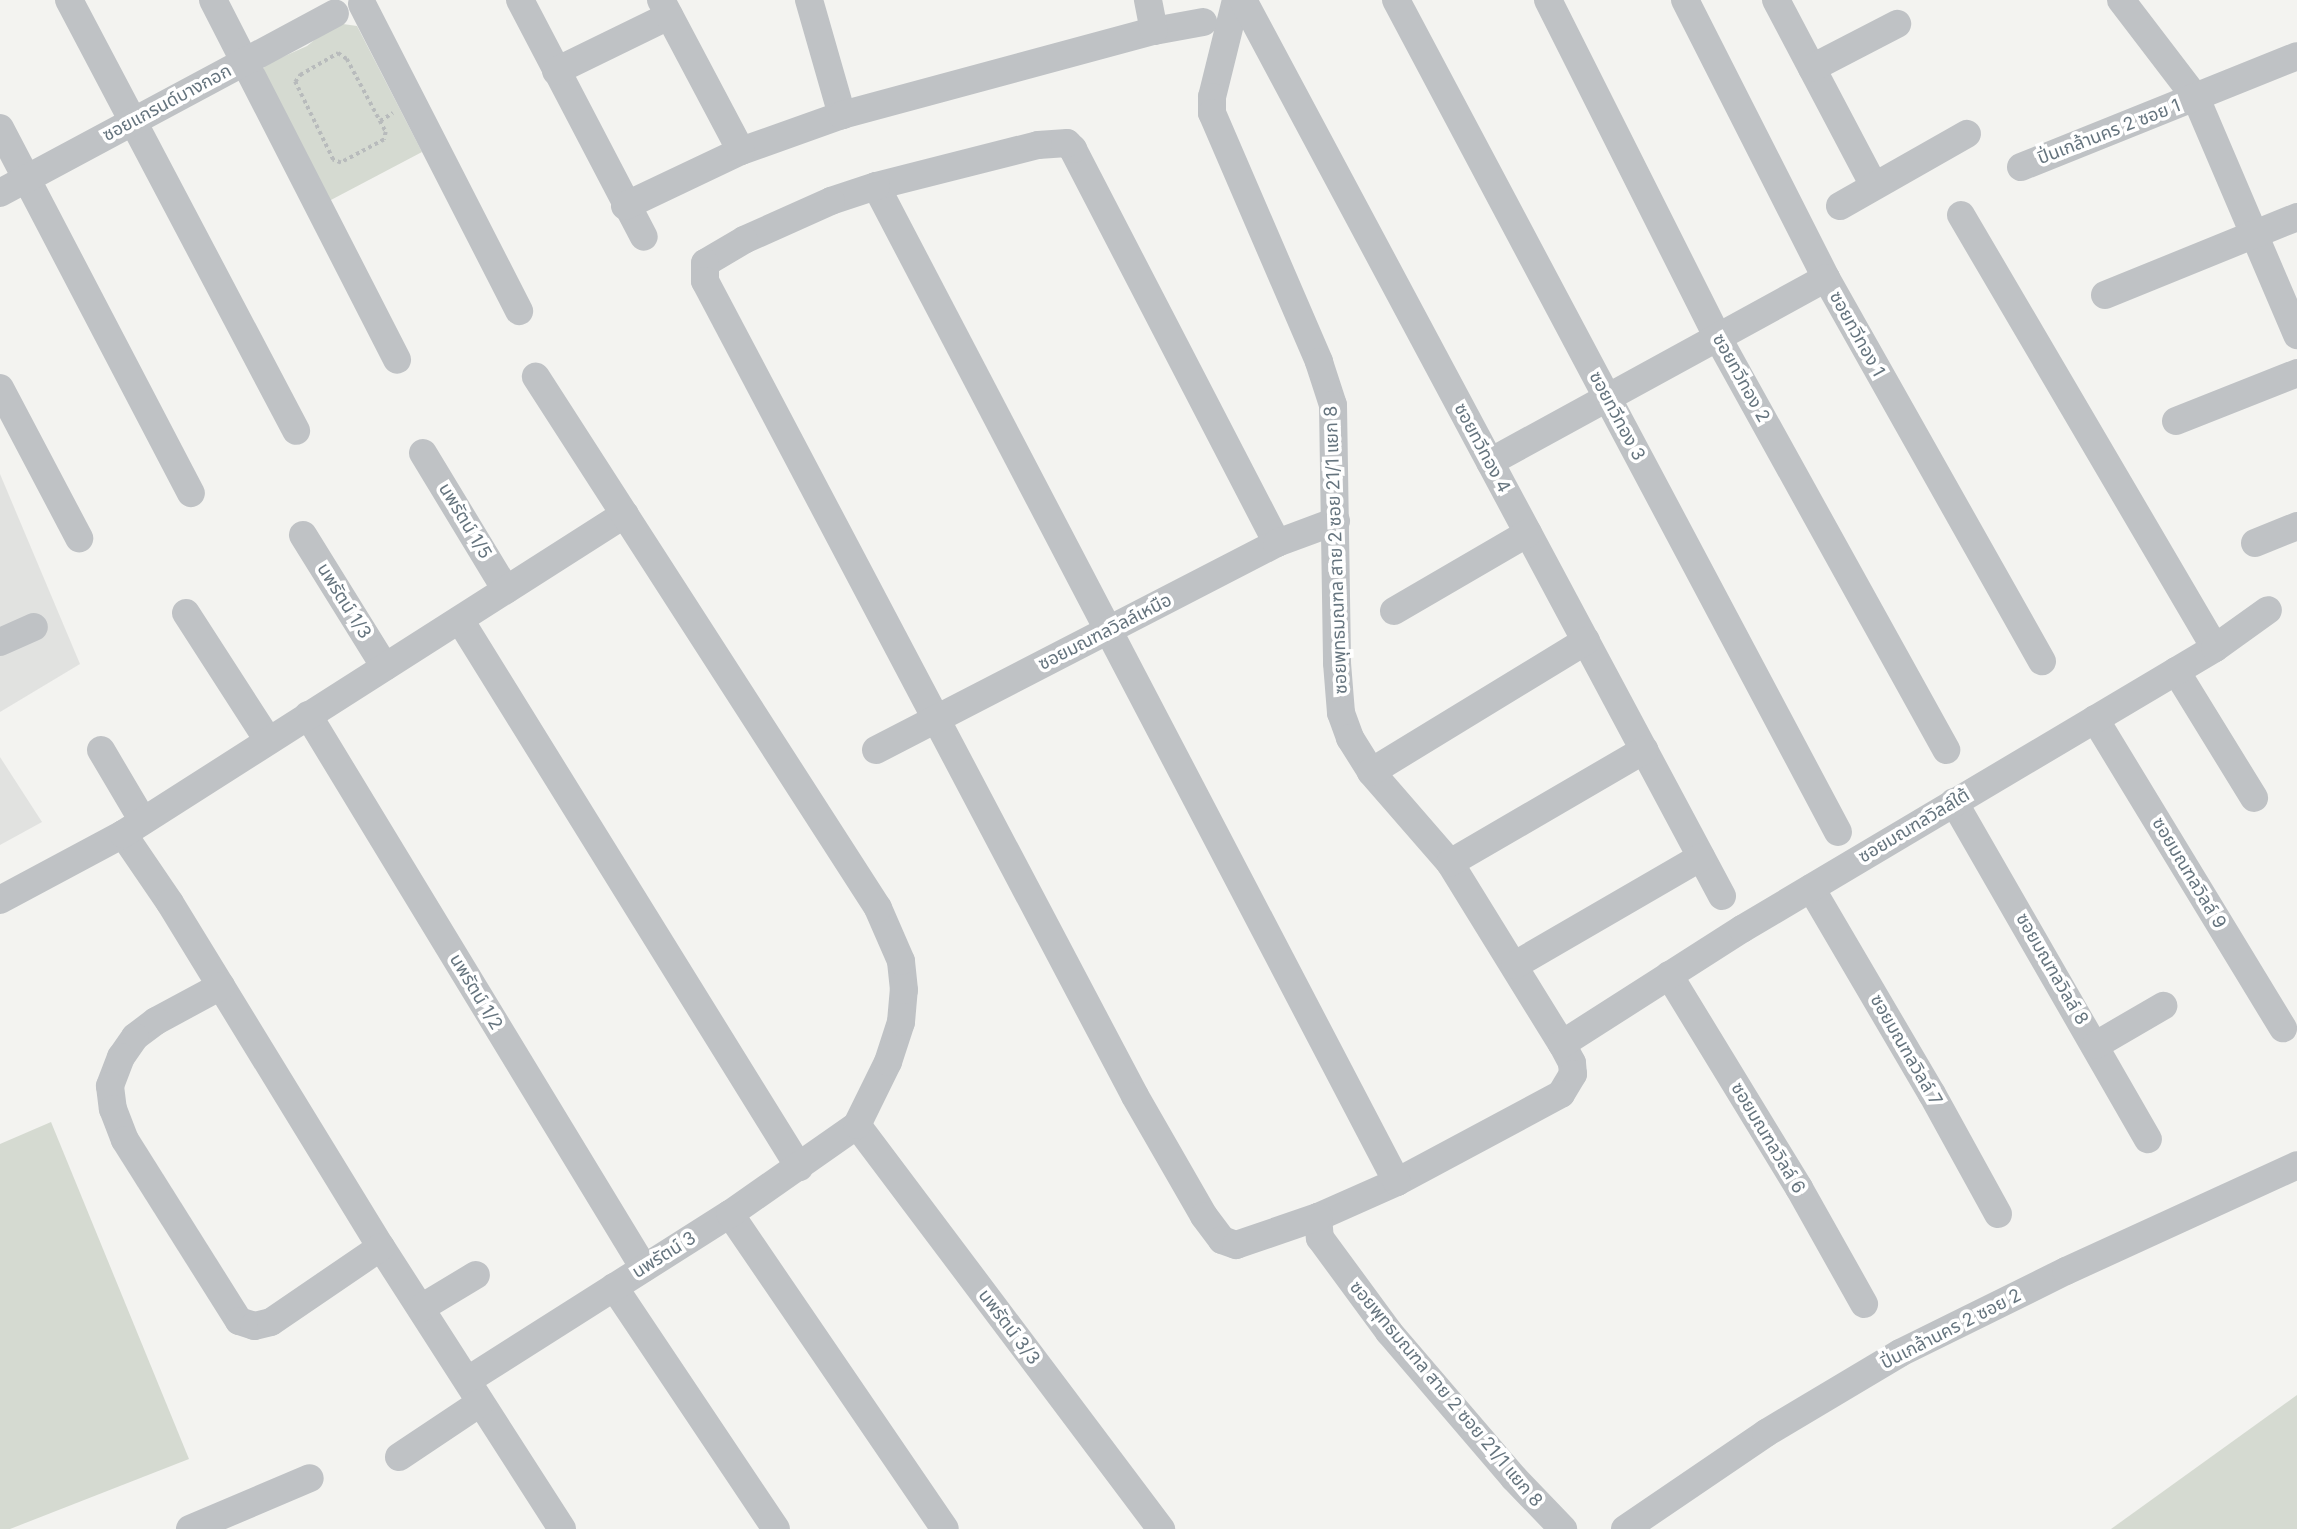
<!DOCTYPE html>
<html>
<head>
<meta charset="utf-8">
<style>
	body { margin:0 }
	#map { position:relative; width:2297px; height:1529px; overflow:hidden; background:#f3f3f0; font-family:Inter,"Noto Sans Thai",sans-serif }
	div>[style] { position:absolute }
	[style*='--x'] { left:calc(var(--x)*1px); top:calc(var(--y)*1px); width:calc(var(--w)*1px); rotate:calc(var(--a)*1deg) }
	.built>* { inset:0; background:#e1e2e0 }
	.green>* { inset:0; background:#d5dad1 }
	.path>* { height:3.5px; margin-top:-1.75px; transform-origin:0; background:repeating-linear-gradient(90deg,#b8bbbc 0 3.5px,transparent 0 7px) }
	.minor>* { height:28px; margin:-14px; padding:0 14px; transform-origin:14px; border-radius:14px; background:#bfc2c5 }
	span { translate:-50% -50%; white-space:nowrap; text-align:center; line-height:1.15; -webkit-text-stroke:7px #fff; paint-order:stroke }
	.street-label { font-size:18px; color:#65747e }
</style>
</head>
<body>
<div id="map">
	<div class="built">
		<div style="clip-path:polygon(0 474px,80px 664px,0 712px)"></div>
		<div style="clip-path:polygon(0 757px,42px 822px,0 845px)"></div>
	</div>
	<div class="green">
		<div style="clip-path:polygon(336px 23px,357px 26px,422px 152px,329px 201px,263px 71px,265px 65px,307px 46px)"></div>
		<div style="clip-path:polygon(51px 1122px,189px 1459px,10px 1529px,0 1529px,0 1144px)"></div>
		<div style="clip-path:polygon(2297px 1395px,2297px 1529px,2111px 1529px)"></div>
	</div>
	<div class="path">
		<div style="--x:338;--y:53;--w:11;--a:34"></div>
		<div style="--x:347;--y:59;--w:83;--a:61.9"></div>
		<div style="--x:386;--y:132;--w:8;--a:104"></div>
		<div style="--x:384;--y:140;--w:49;--a:151.9"></div>
		<div style="--x:341;--y:163;--w:9;--a:-159"></div>
		<div style="--x:333;--y:160;--w:87;--a:-116"></div>
		<div style="--x:295;--y:82;--w:9;--a:-54"></div>
		<div style="--x:300;--y:75;--w:44;--a:-30.1"></div>
		<div style="--x:380;--y:121;--w:15;--a:-32"></div>
	</div>
	<div class="minor">
		<div style="--x:69;--y:0;--w:487;--a:62.2"></div>
		<div style="--x:213;--y:0;--w:404;--a:62.9"></div>
		<div style="--x:520;--y:0;--w:267;--a:62.4"></div>
		<div style="--x:809;--y:0;--w:120;--a:74"></div>
		<div style="--x:1236;--y:0;--w:100;--a:103.9"></div>
		<div style="--x:1212;--y:97;--w:16;--a:90"></div>
		<div style="--x:1212;--y:113;--w:271;--a:66.7"></div>
		<div style="--x:1319;--y:362;--w:45;--a:72"></div>
		<div style="--x:1333;--y:405;--w:258;--a:89.1"></div>
		<div style="--x:1337;--y:663;--w:50;--a:85.4"></div>
		<div style="--x:1341;--y:713;--w:27;--a:70"></div>
		<div style="--x:1350;--y:738;--w:40;--a:58"></div>
		<div style="--x:1371;--y:772;--w:121;--a:49"></div>
		<div style="--x:1450;--y:863;--w:213;--a:58.3"></div>
		<div style="--x:1562;--y:1044;--w:21;--a:62"></div>
		<div style="--x:1572;--y:1063;--w:11;--a:85"></div>
		<div style="--x:1573;--y:1074;--w:23;--a:121"></div>
		<div style="--x:1561;--y:1094;--w:186;--a:151.8"></div>
		<div style="--x:1397;--y:1182;--w:86;--a:156.1"></div>
		<div style="--x:1318;--y:1217;--w:21;--a:85"></div>
		<div style="--x:1320;--y:1238;--w:117;--a:53.7"></div>
		<div style="--x:1389;--y:1332;--w:192;--a:49.4"></div>
		<div style="--x:1514;--y:1478;--w:71;--a:46.1"></div>
		<div style="--x:1243;--y:0;--w:1016;--a:61.87"></div>
		<div style="--x:1396;--y:0;--w:942;--a:62.02"></div>
		<div style="--x:1548;--y:0;--w:378;--a:63.3"></div>
		<div style="--x:1718;--y:338;--w:471;--a:61"></div>
		<div style="--x:1685;--y:0;--w:312;--a:63.1"></div>
		<div style="--x:1826;--y:278;--w:440;--a:60.6"></div>
		<div style="--x:1776;--y:0;--w:210;--a:62.2"></div>
		<div style="--x:2121;--y:0;--w:123;--a:52.6"></div>
		<div style="--x:2196;--y:98;--w:258;--a:66.9"></div>
		<div style="--x:362;--y:4;--w:345;--a:62.9"></div>
		<div style="--x:1154;--y:31;--w:50;--a:-10.4"></div>
		<div style="--x:1812;--y:68;--w:96;--a:-27.4"></div>
		<div style="--x:556;--y:71;--w:126;--a:-26"></div>
		<div style="--x:0;--y:128;--w:412;--a:62.4"></div>
		<div style="--x:741;--y:151;--w:107;--a:-19.6"></div>
		<div style="--x:842;--y:115;--w:323;--a:-15.1"></div>
		<div style="--x:1154;--y:31;--w:32;--a:-101"></div>
		<div style="--x:2021;--y:167;--w:297;--a:-21.9"></div>
		<div style="--x:876;--y:186;--w:1124;--a:62.39"></div>
		<div style="--x:0;--y:193;--w:380;--a:-28.2"></div>
		<div style="--x:625;--y:206;--w:128;--a:-25.4"></div>
		<div style="--x:741;--y:151;--w:171;--a:-117.9"></div>
		<div style="--x:1840;--y:206;--w:146;--a:-29.6"></div>
		<div style="--x:1961;--y:215;--w:502;--a:59.6"></div>
		<div style="--x:2105;--y:295;--w:207;--a:-22.1"></div>
		<div style="--x:0;--y:388;--w:170;--a:62.2"></div>
		<div style="--x:2176;--y:421;--w:130;--a:-21.6"></div>
		<div style="--x:423;--y:453;--w:160;--a:58.8"></div>
		<div style="--x:1490;--y:462;--w:383;--a:-28.7"></div>
		<div style="--x:303;--y:535;--w:155;--a:58.2"></div>
		<div style="--x:1277;--y:543;--w:444;--a:-117.4"></div>
		<div style="--x:1073;--y:149;--w:8;--a:-135"></div>
		<div style="--x:1067;--y:143;--w:29;--a:176"></div>
		<div style="--x:1038;--y:145;--w:167;--a:165.8"></div>
		<div style="--x:876;--y:186;--w:47;--a:161.6"></div>
		<div style="--x:831;--y:201;--w:95;--a:155.9"></div>
		<div style="--x:744;--y:240;--w:45;--a:149.5"></div>
		<div style="--x:705;--y:263;--w:18;--a:90"></div>
		<div style="--x:705;--y:281;--w:921;--a:62.18"></div>
		<div style="--x:1135;--y:1096;--w:138;--a:60.1"></div>
		<div style="--x:1204;--y:1216;--w:30;--a:53"></div>
		<div style="--x:1222;--y:1240;--w:15;--a:20"></div>
		<div style="--x:1236;--y:1245;--w:87;--a:-18.9"></div>
		<div style="--x:2255;--y:543;--w:45;--a:-22"></div>
		<div style="--x:1394;--y:611;--w:155;--a:-30.2"></div>
		<div style="--x:186;--y:613;--w:151;--a:57.2"></div>
		<div style="--x:460;--y:620;--w:644;--a:58.21"></div>
		<div style="--x:0;--y:642;--w:37;--a:-24"></div>
		<div style="--x:2176;--y:671;--w:149;--a:58.4"></div>
		<div style="--x:308;--y:715;--w:647;--a:58.72"></div>
		<div style="--x:2095;--y:719;--w:362;--a:58.7"></div>
		<div style="--x:101;--y:750;--w:82;--a:59.4"></div>
		<div style="--x:876;--y:750;--w:451;--a:-27.3"></div>
		<div style="--x:1277;--y:543;--w:63;--a:-20.4"></div>
		<div style="--x:1371;--y:772;--w:252;--a:-31.4"></div>
		<div style="--x:1954;--y:802;--w:389;--a:60.1"></div>
		<div style="--x:123;--y:834;--w:83;--a:55.7"></div>
		<div style="--x:170;--y:903;--w:404;--a:58.5"></div>
		<div style="--x:381;--y:1247;--w:335;--a:57.3"></div>
		<div style="--x:1450;--y:863;--w:225;--a:-30.2"></div>
		<div style="--x:1811;--y:888;--w:239;--a:59.6"></div>
		<div style="--x:1932;--y:1094;--w:137;--a:61.2"></div>
		<div style="--x:0;--y:900;--w:140;--a:-28.2"></div>
		<div style="--x:123;--y:834;--w:595;--a:-32.52"></div>
		<div style="--x:1515;--y:965;--w:215;--a:-30.1"></div>
		<div style="--x:1669;--y:975;--w:250;--a:58.6"></div>
		<div style="--x:1799;--y:1188;--w:133;--a:60.7"></div>
		<div style="--x:221;--y:986;--w:74;--a:151.7"></div>
		<div style="--x:156;--y:1021;--w:26;--a:143"></div>
		<div style="--x:135;--y:1037;--w:24;--a:125"></div>
		<div style="--x:121;--y:1057;--w:31;--a:111"></div>
		<div style="--x:110;--y:1086;--w:23;--a:83"></div>
		<div style="--x:113;--y:1109;--w:33;--a:69"></div>
		<div style="--x:125;--y:1140;--w:214;--a:57.8"></div>
		<div style="--x:239;--y:1321;--w:16;--a:18"></div>
		<div style="--x:254;--y:1326;--w:17;--a:-13"></div>
		<div style="--x:271;--y:1322;--w:133;--a:-34.3"></div>
		<div style="--x:1562;--y:1044;--w:214;--a:-32.6"></div>
		<div style="--x:1742;--y:929;--w:550;--a:-30.71"></div>
		<div style="--x:2215;--y:648;--w:65;--a:-35.6"></div>
		<div style="--x:2096;--y:1045;--w:78;--a:-30.2"></div>
		<div style="--x:857;--y:1125;--w:506;--a:53.04"></div>
		<div style="--x:730;--y:1214;--w:381;--a:55.7"></div>
		<div style="--x:614;--y:1287;--w:291;--a:56.2"></div>
		<div style="--x:421;--y:1308;--w:64;--a:-31"></div>
		<div style="--x:468;--y:1380;--w:310;--a:-32.4"></div>
		<div style="--x:730;--y:1214;--w:155;--a:-35"></div>
		<div style="--x:857;--y:1125;--w:70;--a:-63.8"></div>
		<div style="--x:888;--y:1062;--w:42;--a:-72"></div>
		<div style="--x:901;--y:1022;--w:32;--a:-85"></div>
		<div style="--x:904;--y:990;--w:29;--a:-96"></div>
		<div style="--x:901;--y:961;--w:58;--a:-113.5"></div>
		<div style="--x:878;--y:908;--w:632;--a:-122.78"></div>
		<div style="--x:399;--y:1457;--w:97;--a:-33.7"></div>
		<div style="--x:190;--y:1529;--w:130;--a:-23"></div>
		<div style="--x:1625;--y:1529;--w:171;--a:-34.2"></div>
		<div style="--x:1766;--y:1433;--w:156;--a:-30.8"></div>
		<div style="--x:1900;--y:1353;--w:185;--a:-26.3"></div>
		<div style="--x:2066;--y:1271;--w:254;--a:-24.6"></div>
	</div>
	<div class="street-label">
		<span style="left:167px;top:103px;rotate:-28deg">ซอยแกรนด์บางกอก</span>
		<span style="left:2109px;top:132px;rotate:-21deg">ปิ่นเกล้านคร 2 ซอย 1</span>
		<span style="left:1857px;top:334px;rotate:61deg">ซอยทวีทอง 1</span>
		<span style="left:1741px;top:378px;rotate:61deg">ซอยทวีทอง 2</span>
		<span style="left:1617px;top:416px;rotate:62deg">ซอยทวีทอง 3</span>
		<span style="left:1482px;top:448px;rotate:62deg">ซอยทวีทอง 4</span>
		<span style="left:465px;top:521px;rotate:59deg">นพรัตน์ 1/5</span>
		<span style="left:1336px;top:550px;rotate:-92deg">ซอยพุทธมณฑล สาย 2 ซอย 21/1 แยก 8</span>
		<span style="left:344px;top:601px;rotate:58deg">นพรัตน์ 1/3</span>
		<span style="left:1105px;top:632px;rotate:-27deg">ซอยมณฑลวิลล์เหนือ</span>
		<span style="left:1914px;top:826px;rotate:-31deg">ซอยมณฑลวิลล์ใต้</span>
		<span style="left:2189px;top:873px;rotate:59deg">ซอยมณฑลวิลล์ 9</span>
		<span style="left:2052px;top:969px;rotate:60deg">ซอยมณฑลวิลล์ 8</span>
		<span style="left:476px;top:992px;rotate:59deg">นพรัตน์ 1/2</span>
		<span style="left:1906px;top:1050px;rotate:60deg">ซอยมณฑลวิลล์ 7</span>
		<span style="left:1768px;top:1138px;rotate:59deg">ซอยมณฑลวิลล์ 6</span>
		<span style="left:664px;top:1255px;rotate:-32deg">นพรัตน์ 3</span>
		<span style="left:1009px;top:1327px;rotate:53deg">นพรัตน์ 3/3</span>
		<span style="left:1951px;top:1329px;rotate:-27deg">ปิ่นเกล้านคร 2 ซอย 2</span>
		<span style="left:1446px;top:1394px;rotate:50deg">ซอยพุทธมณฑล สาย 2 ซอย 21/1 แยก 8</span>
	</div>
</div>
</body>
</html>
